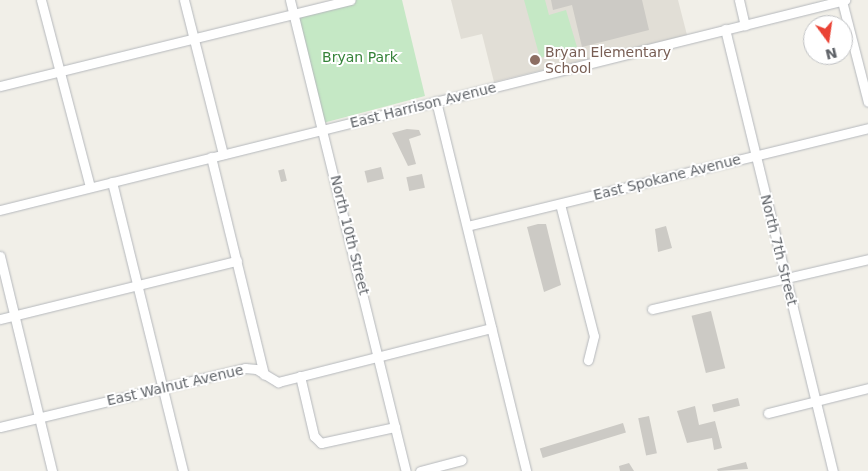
<!DOCTYPE html>
<html>
<head>
<meta charset="utf-8">
<style>
	body { margin:0 }
	#map { position:relative; width:868px; height:471px; overflow:hidden; background:#f1efe8; font-family:"DejaVu Sans",sans-serif }
	div>[style] { position:absolute }
	[style*='--x'] { left:calc(var(--x)*1px); top:calc(var(--y)*1px); width:calc(var(--w)*1px); rotate:calc(var(--a)*1deg) }
	.education>* { inset:0; background:#e1ded6 }
	.green>* { inset:0; background:#c5e8c5 }
	.building>* { inset:0; background:#cccac5; transform-origin:0 0 }
	.roads { filter:drop-shadow(0 0 1px #b5b8bc) drop-shadow(0 0 1px #b5b8bc) }
	.minor>* { height:9px; margin:-4.5px; padding:0 4.5px; transform-origin:4.5px; border-radius:4.5px; background:#fff }
	.dots>* { width:14px; height:14px; translate:-50% -50%; box-sizing:border-box; border:2px solid #fff; border-radius:50% }
	span { translate:-50% -50%; white-space:nowrap; text-align:center; line-height:1.15; -webkit-text-stroke:4px #fff; paint-order:stroke }
	.education-label { font-size:14px; color:#785e54 }
	.left { translate:0 -50%; text-align:left }
	.park-label { font-size:14px; color:#348238 }
	.street-label { font-size:14px; color:#5f6368 }
	.north { position:absolute; left:803px; top:15px; width:50px; height:50px; box-sizing:border-box; background:#fff; border:1px solid #bfc1c3; border-radius:50%; rotate:166deg; font-size:14px; font-weight:700; line-height:20px; text-align:center; color:#5f6368 }
	.north::after { content:''; display:block; margin:auto; width:18px; height:22px; background:#ea4335; clip-path:polygon(50% 0,100% 100%,50% 72%,0 100%) }
</style>
</head>
<body>
<div id="map">
	<div class="education">
		<div style="clip-path:polygon(451px 0,678px 0,687px 35px,494px 82px,482px 34px,461px 39px)"></div>
	</div>
	<div class="green">
		<div style="clip-path:polygon(351px 0,402px 0,425px 96px,323px 123px,294px 14px)"></div>
		<div style="clip-path:polygon(524px 0,545px 0,549px 15px,566px 10px,577px 47px,540px 58px)"></div>
	</div>
	<div class="building">
		<div style="clip-path:polygon(551px 0,642px 0,649px 30px,582px 47px,572px 5px,553px 10px)"></div>
		<div style="clip-path:polygon(407px 129px,419px 130px,421px 135px,409px 139px,416px 164px,408px 166px,392px 133px)"></div>
		<div style="left:381px;top:167px;width:12px;height:17px;rotate:76deg"></div>
		<div style="left:284px;top:169px;width:12px;height:6px;rotate:76deg"></div>
		<div style="left:422px;top:174px;width:14px;height:16px;rotate:78deg"></div>
		<div style="clip-path:polygon(538px 224px,546px 224px,561px 285px,544px 292px,527px 227px)"></div>
		<div style="clip-path:polygon(666px 226px,672px 248px,658px 252px,655px 229px)"></div>
		<div style="left:711px;top:311px;width:59px;height:20px;rotate:76deg"></div>
		<div style="left:738px;top:398px;width:8px;height:27px;rotate:76deg"></div>
		<div style="clip-path:polygon(695px 406px,699px 425px,715px 421px,722px 448px,714px 450px,712px 438px,687px 443px,677px 411px)"></div>
		<div style="left:649px;top:416px;width:38px;height:11px;rotate:78deg"></div>
		<div style="left:623px;top:423px;width:10px;height:87px;rotate:73deg"></div>
		<div style="clip-path:polygon(746px 462px,748px 469px,718px 471px,717px 469px)"></div>
		<div style="clip-path:polygon(629px 463px,634px 471px,620px 471px,619px 466px)"></div>
	</div>
	<div class="roads">
		<div class="minor">
			<div style="--x:41;--y:0;--w:193;--a:75.3"></div>
			<div style="--x:184;--y:0;--w:159;--a:75.8"></div>
			<div style="--x:290;--y:0;--w:485;--a:76.2"></div>
			<div style="--x:739;--y:0;--w:26;--a:77"></div>
			<div style="--x:842;--y:1;--w:104;--a:75.6"></div>
			<div style="--x:725;--y:29;--w:455;--a:76.3"></div>
			<div style="--x:0;--y:86;--w:361;--a:-13.8"></div>
			<div style="--x:436;--y:101;--w:381;--a:76.3"></div>
			<div style="--x:211;--y:157;--w:224;--a:76.3"></div>
			<div style="--x:112;--y:182;--w:298;--a:76.2"></div>
			<div style="--x:560;--y:204;--w:136;--a:75.6"></div>
			<div style="--x:594;--y:336;--w:25;--a:104"></div>
			<div style="--x:0;--y:210;--w:871;--a:-13.96"></div>
			<div style="--x:467;--y:226;--w:413;--a:-13.7"></div>
			<div style="--x:0;--y:256;--w:221;--a:76.4"></div>
			<div style="--x:652;--y:309;--w:222;--a:-13"></div>
			<div style="--x:0;--y:319;--w:244;--a:-13.8"></div>
			<div style="--x:300;--y:376;--w:62;--a:76.9"></div>
			<div style="--x:314;--y:436;--w:10;--a:45"></div>
			<div style="--x:321;--y:443;--w:76;--a:-12.2"></div>
			<div style="--x:768;--y:413;--w:103;--a:-14"></div>
			<div style="--x:0;--y:427;--w:252;--a:-13.5"></div>
			<div style="--x:245;--y:368;--w:11;--a:5"></div>
			<div style="--x:256;--y:369;--w:26;--a:31"></div>
			<div style="--x:278;--y:382;--w:220;--a:-14.2"></div>
			<div style="--x:420;--y:471;--w:43;--a:-14.7"></div>
		</div>
	</div>
	<div class="dots">
		<div style="left:535px;top:60px;background:#8d6e63"></div>
	</div>
	<div class="education-label">
		<span class="left" style="left:545px;top:60px">Bryan Elementary<br>School</span>
	</div>
	<div class="park-label">
		<span style="left:360px;top:57px">Bryan Park</span>
	</div>
	<div class="street-label">
		<span style="left:423px;top:105px;rotate:-14deg">East Harrison Avenue</span>
		<span style="left:667px;top:177px;rotate:-14deg">East Spokane Avenue</span>
		<span style="left:350px;top:235px;rotate:76deg">North 10th Street</span>
		<span style="left:779px;top:250px;rotate:76deg">North 7th Street</span>
		<span style="left:175px;top:385px;rotate:-13deg">East Walnut Avenue</span>
	</div>
	<div class="north">N</div>
</div>
</body>
</html>
